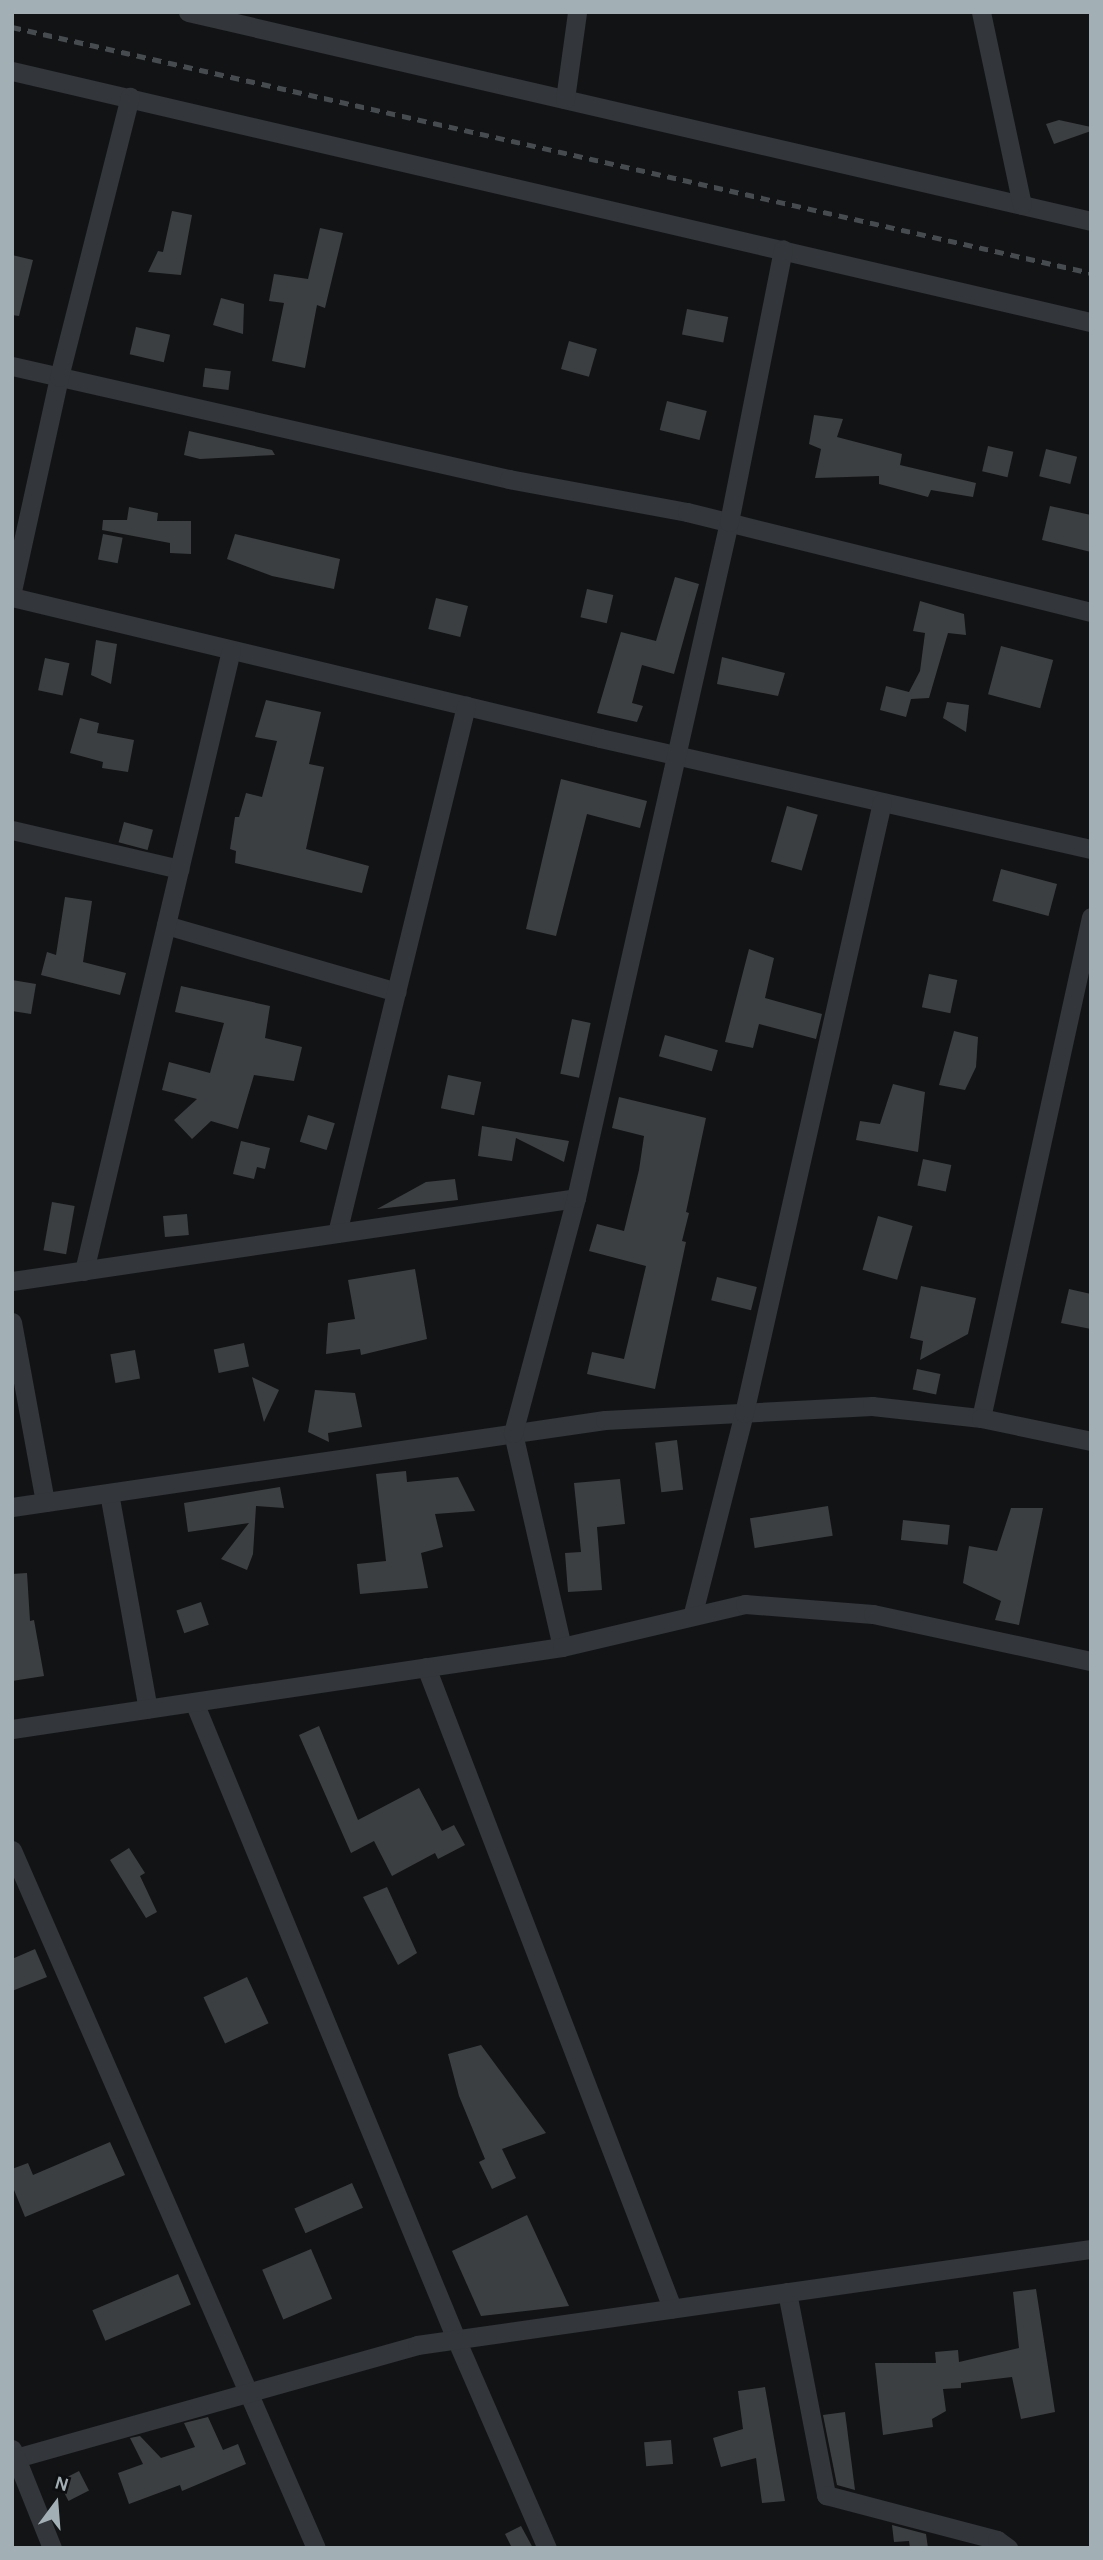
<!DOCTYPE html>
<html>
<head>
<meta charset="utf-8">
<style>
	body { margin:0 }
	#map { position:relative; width:1103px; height:2560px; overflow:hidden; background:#121314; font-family:Karla,sans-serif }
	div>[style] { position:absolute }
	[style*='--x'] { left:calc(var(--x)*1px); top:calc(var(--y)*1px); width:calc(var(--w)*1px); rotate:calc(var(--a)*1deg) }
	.building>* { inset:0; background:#3c3f42; transform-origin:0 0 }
	.minor>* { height:19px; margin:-9.5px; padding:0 9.5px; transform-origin:9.5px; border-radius:9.5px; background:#33363a }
	.rail>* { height:5px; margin-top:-2.5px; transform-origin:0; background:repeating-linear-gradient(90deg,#464b4f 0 9px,transparent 0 16px) }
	span { translate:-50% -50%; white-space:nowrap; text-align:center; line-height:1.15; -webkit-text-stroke:5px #0d0e0f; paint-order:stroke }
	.frame { position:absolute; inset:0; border:14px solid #a2b0b6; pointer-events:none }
	.north { position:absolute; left:21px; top:2469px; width:70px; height:70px; -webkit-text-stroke:5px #0d0e0f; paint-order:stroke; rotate:16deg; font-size:19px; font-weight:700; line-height:28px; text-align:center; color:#a2b0b6 }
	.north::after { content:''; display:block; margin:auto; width:24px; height:32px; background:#a2b0b6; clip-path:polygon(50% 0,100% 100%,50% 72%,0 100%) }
</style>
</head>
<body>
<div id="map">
	<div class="building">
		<div style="clip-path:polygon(1059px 120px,1091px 127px,1091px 131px,1054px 144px,1046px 124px)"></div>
		<div style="clip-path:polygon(172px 211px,192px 215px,181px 275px,148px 272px,158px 251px,163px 252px)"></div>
		<div style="clip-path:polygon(320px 228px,343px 233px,325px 308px,317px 305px,305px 368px,272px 361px,284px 303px,269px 301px,274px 274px,308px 279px)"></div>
		<div style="clip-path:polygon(12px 255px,33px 260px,19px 316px,12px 315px)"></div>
		<div style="clip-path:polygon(221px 298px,244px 304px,243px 334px,213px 325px)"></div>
		<div style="left:687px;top:309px;width:42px;height:26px;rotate:11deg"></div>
		<div style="left:136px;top:327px;width:35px;height:28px;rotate:13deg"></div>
		<div style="left:569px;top:341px;width:29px;height:29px;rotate:16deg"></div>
		<div style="left:205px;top:368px;width:26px;height:19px;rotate:7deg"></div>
		<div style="left:667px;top:401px;width:41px;height:30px;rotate:14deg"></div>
		<div style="clip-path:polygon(814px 415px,843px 419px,837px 437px,902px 454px,900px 465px,976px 483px,973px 497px,931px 490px,928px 497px,879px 484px,879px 476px,815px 478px,821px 449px,809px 444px)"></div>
		<div style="clip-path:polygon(189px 431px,272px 450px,275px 455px,200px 459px,184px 455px)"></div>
		<div style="left:988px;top:446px;width:26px;height:26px;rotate:13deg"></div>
		<div style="left:1046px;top:449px;width:32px;height:28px;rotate:14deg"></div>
		<div style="clip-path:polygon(1050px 506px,1091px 515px,1091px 552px,1042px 540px)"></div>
		<div style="clip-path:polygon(129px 507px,158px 513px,157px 521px,191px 521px,191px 554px,170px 553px,170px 543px,102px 530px,103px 520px,127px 520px)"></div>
		<div style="left:103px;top:534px;width:20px;height:26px;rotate:11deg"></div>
		<div style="clip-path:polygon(235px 534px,340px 559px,334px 589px,272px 576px,227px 559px)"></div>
		<div style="clip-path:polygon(675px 577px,699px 584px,674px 674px,642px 665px,632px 703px,643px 706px,637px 722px,597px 713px,621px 632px,656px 641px)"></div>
		<div style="left:587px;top:589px;width:27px;height:29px;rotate:13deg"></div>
		<div style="left:436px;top:598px;width:33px;height:32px;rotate:14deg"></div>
		<div style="clip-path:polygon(920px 601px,964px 614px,966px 635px,948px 633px,929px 698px,911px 699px,906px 717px,880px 710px,886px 686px,909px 692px,920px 671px,925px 633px,913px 631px)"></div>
		<div style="clip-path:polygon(96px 640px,117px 644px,111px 684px,91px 675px)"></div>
		<div style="left:1001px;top:646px;width:54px;height:50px;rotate:15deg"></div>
		<div style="clip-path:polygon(722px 657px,785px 673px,778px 696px,717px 684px)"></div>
		<div style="left:45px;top:658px;width:25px;height:33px;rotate:12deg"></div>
		<div style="clip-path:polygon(266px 700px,321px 712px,309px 764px,324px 767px,306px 849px,369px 866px,362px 893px,235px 863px,236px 851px,230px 849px,235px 817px,239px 817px,246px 793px,262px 797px,277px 741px,255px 737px)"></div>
		<div style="clip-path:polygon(947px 702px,969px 705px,966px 732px,943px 718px)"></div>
		<div style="clip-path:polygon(80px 718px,99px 723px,97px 733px,134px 740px,128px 772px,102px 768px,103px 762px,70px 753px)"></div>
		<div style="clip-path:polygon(561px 779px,647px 801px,640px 828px,587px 814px,556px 936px,526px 929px)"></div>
		<div style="left:787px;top:806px;width:32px;height:58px;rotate:16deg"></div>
		<div style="left:124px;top:822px;width:30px;height:21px;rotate:15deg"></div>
		<div style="left:1001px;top:869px;width:58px;height:33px;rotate:15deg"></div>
		<div style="clip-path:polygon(65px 897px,92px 901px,83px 962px,126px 973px,120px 995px,41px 975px,47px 952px,56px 955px)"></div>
		<div style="clip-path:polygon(749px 949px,774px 958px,765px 998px,822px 1014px,816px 1039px,759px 1024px,753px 1048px,725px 1042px)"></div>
		<div style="left:929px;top:974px;width:29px;height:34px;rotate:12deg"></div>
		<div style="clip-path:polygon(12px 980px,36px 984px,31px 1014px,12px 1011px)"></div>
		<div style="clip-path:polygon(181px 986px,270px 1006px,265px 1038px,302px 1047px,294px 1081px,254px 1075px,238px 1129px,211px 1121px,192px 1139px,174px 1120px,197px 1099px,162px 1090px,169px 1062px,210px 1073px,224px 1023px,175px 1012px)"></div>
		<div style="left:572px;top:1019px;width:19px;height:56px;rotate:12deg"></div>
		<div style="clip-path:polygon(954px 1031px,978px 1037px,976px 1067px,965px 1090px,939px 1085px)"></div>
		<div style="left:665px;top:1035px;width:55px;height:22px;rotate:16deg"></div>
		<div style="left:448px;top:1075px;width:34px;height:34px;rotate:12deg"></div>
		<div style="clip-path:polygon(893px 1084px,925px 1092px,918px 1152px,856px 1140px,860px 1121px,880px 1124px)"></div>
		<div style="clip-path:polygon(619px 1097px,706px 1118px,686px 1212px,689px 1213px,682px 1241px,686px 1242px,655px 1389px,587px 1374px,592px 1352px,624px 1359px,646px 1266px,589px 1251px,597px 1224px,624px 1231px,639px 1170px,644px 1136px,612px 1128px)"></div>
		<div style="left:308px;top:1115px;width:28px;height:28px;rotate:17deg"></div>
		<div style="clip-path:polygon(482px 1126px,569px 1141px,564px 1162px,516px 1138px,512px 1161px,478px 1156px)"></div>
		<div style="clip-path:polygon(241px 1141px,270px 1148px,265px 1169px,257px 1167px,254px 1179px,233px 1174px)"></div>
		<div style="left:923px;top:1159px;width:29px;height:27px;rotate:12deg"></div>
		<div style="clip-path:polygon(455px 1179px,458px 1200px,377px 1209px,426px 1182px)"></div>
		<div style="left:52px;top:1202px;width:23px;height:49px;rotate:10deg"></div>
		<div style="left:187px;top:1214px;width:21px;height:24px;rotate:85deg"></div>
		<div style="left:878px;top:1216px;width:36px;height:56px;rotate:16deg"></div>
		<div style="clip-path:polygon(415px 1269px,427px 1339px,361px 1355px,360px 1349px,326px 1354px,328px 1323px,355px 1319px,348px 1280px)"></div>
		<div style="left:717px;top:1277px;width:41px;height:24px;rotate:14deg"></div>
		<div style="clip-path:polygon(921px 1286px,976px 1298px,968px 1334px,920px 1360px,923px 1341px,910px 1338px)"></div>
		<div style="clip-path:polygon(1069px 1289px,1091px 1294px,1091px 1329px,1061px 1323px)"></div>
		<div style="left:244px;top:1343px;width:24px;height:31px;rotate:78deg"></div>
		<div style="left:135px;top:1350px;width:29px;height:25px;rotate:80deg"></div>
		<div style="left:917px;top:1369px;width:24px;height:21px;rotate:12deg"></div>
		<div style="clip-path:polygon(252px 1377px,279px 1390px,264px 1422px)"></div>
		<div style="clip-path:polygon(315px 1390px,355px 1393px,362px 1427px,328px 1433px,329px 1442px,308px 1432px)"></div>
		<div style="left:677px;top:1440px;width:50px;height:22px;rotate:83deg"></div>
		<div style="clip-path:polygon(406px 1471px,407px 1482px,458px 1477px,475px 1511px,435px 1514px,443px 1547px,421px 1553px,428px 1588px,360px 1594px,357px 1564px,386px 1561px,376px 1474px)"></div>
		<div style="clip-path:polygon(620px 1479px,625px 1524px,597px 1527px,602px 1590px,568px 1592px,565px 1553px,581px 1552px,574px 1483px)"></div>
		<div style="clip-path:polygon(280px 1487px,284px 1508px,256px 1506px,253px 1554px,247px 1570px,221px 1559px,249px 1523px,188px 1532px,184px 1503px)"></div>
		<div style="left:828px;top:1506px;width:30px;height:79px;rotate:81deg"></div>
		<div style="clip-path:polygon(1011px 1508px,1043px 1508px,1019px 1625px,995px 1620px,1001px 1601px,963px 1583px,969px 1546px,997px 1551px)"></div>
		<div style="left:903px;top:1520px;width:47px;height:20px;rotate:6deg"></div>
		<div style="clip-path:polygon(27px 1573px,30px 1621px,34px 1620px,44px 1676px,12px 1681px,12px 1574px)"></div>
		<div style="left:201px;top:1602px;width:24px;height:26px;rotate:71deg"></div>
		<div style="clip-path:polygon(319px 1726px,358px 1820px,419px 1788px,442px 1831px,454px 1825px,465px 1845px,438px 1859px,435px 1853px,392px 1876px,374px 1841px,351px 1853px,299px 1735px)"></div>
		<div style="clip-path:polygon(129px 1848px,145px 1873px,140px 1876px,157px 1912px,146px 1918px,110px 1860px)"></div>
		<div style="clip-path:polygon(387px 1887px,417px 1953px,398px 1965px,363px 1897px)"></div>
		<div style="clip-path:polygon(35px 1949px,47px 1977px,12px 1991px,12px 1959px)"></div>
		<div style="left:247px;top:1977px;width:51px;height:48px;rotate:65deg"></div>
		<div style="clip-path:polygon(481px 2045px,546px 2133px,502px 2149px,516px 2178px,492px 2189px,479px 2162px,485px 2159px,459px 2096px,448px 2054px)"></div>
		<div style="clip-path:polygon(110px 2142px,125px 2175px,25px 2217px,12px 2185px,12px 2169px,28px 2163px,33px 2175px)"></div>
		<div style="left:352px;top:2183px;width:27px;height:63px;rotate:66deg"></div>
		<div style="clip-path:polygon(527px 2215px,569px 2306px,481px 2316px,452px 2251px)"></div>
		<div style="left:311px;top:2249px;width:54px;height:53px;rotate:67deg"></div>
		<div style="left:178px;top:2274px;width:33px;height:93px;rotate:67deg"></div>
		<div style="clip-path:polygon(1036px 2289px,1055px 2412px,1021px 2419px,1012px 2377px,961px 2383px,961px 2388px,943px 2389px,946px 2411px,932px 2419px,933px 2427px,883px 2435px,875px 2363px,936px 2363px,935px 2352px,958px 2350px,959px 2362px,1019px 2348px,1013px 2292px)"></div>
		<div style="clip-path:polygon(765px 2387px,785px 2501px,762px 2503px,756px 2458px,721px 2467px,713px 2438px,743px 2429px,738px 2391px)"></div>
		<div style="clip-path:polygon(845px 2412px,855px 2490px,837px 2485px,823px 2415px)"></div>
		<div style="clip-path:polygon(208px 2417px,223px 2450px,238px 2444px,246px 2464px,182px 2491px,180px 2485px,129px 2504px,118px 2473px,143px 2464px,130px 2438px,140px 2436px,161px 2458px,195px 2447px,184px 2423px)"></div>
		<div style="left:671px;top:2440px;width:24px;height:27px;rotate:85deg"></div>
		<div style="left:79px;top:2471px;width:22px;height:23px;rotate:63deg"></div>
		<div style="clip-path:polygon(892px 2525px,926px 2534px,928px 2548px,910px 2548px,909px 2541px,894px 2542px)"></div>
		<div style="clip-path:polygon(521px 2526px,533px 2548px,512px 2548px,505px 2534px)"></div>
	</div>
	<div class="minor">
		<div style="--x:188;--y:12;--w:927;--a:13.03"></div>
		<div style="--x:981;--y:12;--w:197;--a:78"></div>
		<div style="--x:12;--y:71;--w:1108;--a:13.1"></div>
		<div style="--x:565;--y:99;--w:88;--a:-82.1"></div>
		<div style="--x:12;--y:366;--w:510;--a:12.81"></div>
		<div style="--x:509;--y:479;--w:181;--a:10.5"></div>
		<div style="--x:687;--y:512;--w:416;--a:13.9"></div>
		<div style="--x:12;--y:591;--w:219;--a:-77.6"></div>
		<div style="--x:59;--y:377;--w:289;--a:-75.8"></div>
		<div style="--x:12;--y:597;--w:605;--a:13.48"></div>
		<div style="--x:600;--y:738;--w:503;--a:12.74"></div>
		<div style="--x:12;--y:830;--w:172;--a:13.1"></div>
		<div style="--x:166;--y:925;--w:240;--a:16.2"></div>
		<div style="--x:337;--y:1233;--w:543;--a:-76.25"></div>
		<div style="--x:84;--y:1271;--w:638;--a:-76.68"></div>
		<div style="--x:12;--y:1281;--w:570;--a:-8.37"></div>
		<div style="--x:12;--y:1322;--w:183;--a:79.6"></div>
		<div style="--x:981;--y:1418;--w:513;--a:-77.62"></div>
		<div style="--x:109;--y:1493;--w:219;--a:79.8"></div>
		<div style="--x:12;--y:1507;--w:599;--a:-8.35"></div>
		<div style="--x:605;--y:1420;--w:267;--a:-3"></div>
		<div style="--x:872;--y:1406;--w:110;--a:6.3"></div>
		<div style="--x:981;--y:1418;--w:112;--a:11.8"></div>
		<div style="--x:693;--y:1613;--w:206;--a:-75.7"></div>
		<div style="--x:744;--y:1413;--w:626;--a:-77.27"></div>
		<div style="--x:562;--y:1647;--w:220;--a:-102.9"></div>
		<div style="--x:513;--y:1433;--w:243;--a:-75"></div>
		<div style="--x:576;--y:1198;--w:693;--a:-77.25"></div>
		<div style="--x:729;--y:522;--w:278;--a:-78.8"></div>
		<div style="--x:426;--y:1667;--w:687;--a:69"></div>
		<div style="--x:194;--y:1702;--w:689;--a:67.64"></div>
		<div style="--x:456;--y:2339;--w:228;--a:66.5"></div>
		<div style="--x:12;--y:1729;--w:556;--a:-8.48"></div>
		<div style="--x:562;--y:1647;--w:188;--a:-13.2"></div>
		<div style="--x:745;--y:1604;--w:128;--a:4.5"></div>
		<div style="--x:873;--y:1614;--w:223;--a:12.2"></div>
		<div style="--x:12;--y:1850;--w:761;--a:66.47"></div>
		<div style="--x:787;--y:2292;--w:207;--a:79.1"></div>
		<div style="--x:826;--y:2495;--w:177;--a:14.7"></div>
		<div style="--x:997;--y:2540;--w:14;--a:36"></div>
		<div style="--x:12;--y:2449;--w:10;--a:66"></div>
		<div style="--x:16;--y:2458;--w:417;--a:-15.7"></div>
		<div style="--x:417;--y:2345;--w:681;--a:-8.11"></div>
		<div style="--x:16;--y:2458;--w:97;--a:68.2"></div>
	</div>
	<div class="rail">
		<div style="--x:12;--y:27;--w:1107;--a:12.84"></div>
	</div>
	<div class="frame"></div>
	<div class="north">N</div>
</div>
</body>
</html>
